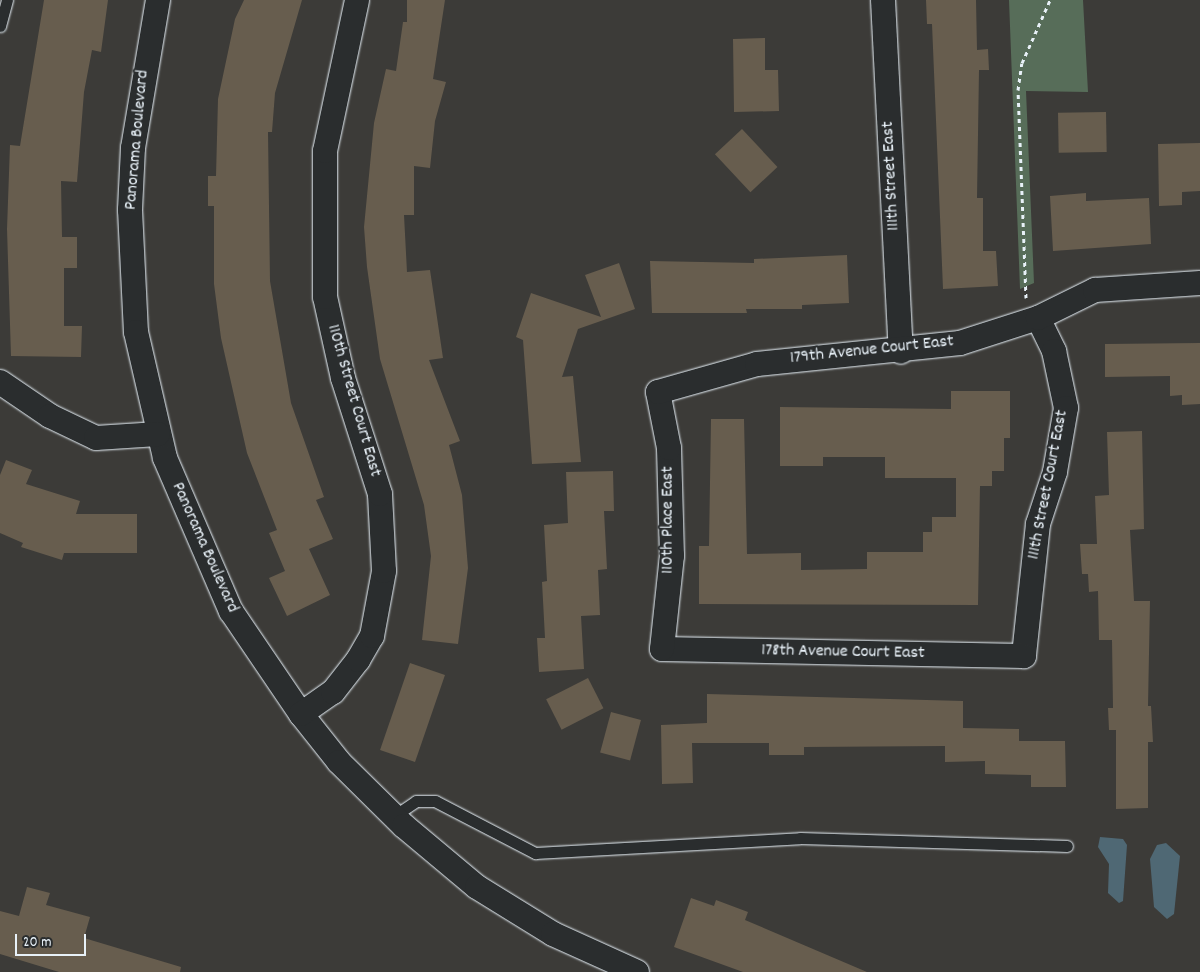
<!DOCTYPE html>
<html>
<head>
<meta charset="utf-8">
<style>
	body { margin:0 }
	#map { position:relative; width:1200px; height:972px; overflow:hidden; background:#3c3b38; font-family:Dekko,sans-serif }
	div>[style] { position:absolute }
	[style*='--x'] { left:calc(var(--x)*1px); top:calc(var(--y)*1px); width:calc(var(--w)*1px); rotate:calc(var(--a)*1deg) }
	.green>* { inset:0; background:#576d59 }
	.water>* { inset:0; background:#4f6874 }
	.building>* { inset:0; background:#675d4e; transform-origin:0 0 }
	.path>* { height:3px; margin-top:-1.5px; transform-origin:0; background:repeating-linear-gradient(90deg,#e8f1f8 0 4px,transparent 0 8px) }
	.roads { filter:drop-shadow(0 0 1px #e8f1f8) drop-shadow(0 0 1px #e8f1f8) }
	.lane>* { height:11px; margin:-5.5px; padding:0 5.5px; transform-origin:5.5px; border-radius:5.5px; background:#2a2d2e }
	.street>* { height:24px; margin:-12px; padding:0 12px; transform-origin:12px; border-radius:12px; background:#2a2d2e }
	span { translate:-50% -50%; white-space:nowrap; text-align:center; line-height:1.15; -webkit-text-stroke:4px #2a2d2e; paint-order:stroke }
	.street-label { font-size:18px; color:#e8f1f8 }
	.scale { position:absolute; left:15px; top:934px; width:71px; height:22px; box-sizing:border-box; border:2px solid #e8f1f8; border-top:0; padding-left:6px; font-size:15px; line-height:18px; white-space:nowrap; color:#e8f1f8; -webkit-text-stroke:4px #2a2d2e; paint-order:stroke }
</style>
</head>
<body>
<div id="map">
	<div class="green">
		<div style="clip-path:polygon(1009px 0,1083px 0,1088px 92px,1026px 91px,1034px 283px,1020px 289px)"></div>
	</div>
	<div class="water">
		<div style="clip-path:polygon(1100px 837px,1123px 839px,1127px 845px,1123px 901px,1119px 903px,1108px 893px,1109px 864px,1098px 847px)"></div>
		<div style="clip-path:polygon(1166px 843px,1180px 856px,1174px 914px,1167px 919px,1154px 907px,1150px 859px,1157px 845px)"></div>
	</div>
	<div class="building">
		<div style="clip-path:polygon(44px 0,108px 0,101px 52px,92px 50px,84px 92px,77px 182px,61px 181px,62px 237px,77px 237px,77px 268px,64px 268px,64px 326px,82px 326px,81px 357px,11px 356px,7px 229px,10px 145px,20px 146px)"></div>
		<div style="clip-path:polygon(244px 0,302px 0,275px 93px,272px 132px,268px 132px,270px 281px,291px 403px,324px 497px,316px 500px,333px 539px,309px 549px,330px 595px,287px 616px,269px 578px,285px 571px,269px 533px,277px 530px,247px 453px,221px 338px,214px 284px,214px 206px,208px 206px,208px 176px,216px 176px,218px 99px,235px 19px)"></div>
		<div style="clip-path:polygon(407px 0,445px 0,433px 79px,446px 82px,435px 121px,430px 168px,414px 166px,414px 215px,404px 215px,407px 272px,430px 270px,443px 358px,429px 360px,460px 441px,449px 445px,462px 495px,468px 568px,458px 644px,422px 640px,431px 556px,424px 505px,380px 359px,367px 267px,364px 227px,374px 123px,386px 69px,396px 71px,403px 22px,407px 22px)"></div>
		<div style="clip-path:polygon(926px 0,976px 0,977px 50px,988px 49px,989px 70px,979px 70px,977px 198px,983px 198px,983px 251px,996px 251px,998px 286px,943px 289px,932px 24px,927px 24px)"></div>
		<div style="clip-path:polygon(765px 38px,765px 70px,778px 70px,779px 111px,734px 112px,733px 39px)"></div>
		<div style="left:1106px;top:112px;width:40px;height:48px;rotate:89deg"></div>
		<div style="left:742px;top:129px;width:52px;height:37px;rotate:47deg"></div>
		<div style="clip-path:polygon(1200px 143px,1200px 191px,1182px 192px,1182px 205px,1159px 206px,1158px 144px)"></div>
		<div style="clip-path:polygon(1086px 193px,1086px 201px,1149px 198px,1151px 244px,1053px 251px,1050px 196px)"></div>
		<div style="clip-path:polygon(847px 255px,849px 303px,802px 305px,802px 309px,746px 309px,747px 313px,652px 313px,650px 261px,754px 263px,754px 259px)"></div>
		<div style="clip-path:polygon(619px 263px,635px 309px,578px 329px,562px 377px,573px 376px,581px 462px,532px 464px,523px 340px,516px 337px,531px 293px,601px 317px,585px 275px)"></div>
		<div style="clip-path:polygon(1200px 343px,1200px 404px,1182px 405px,1182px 395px,1170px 396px,1170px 376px,1105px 377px,1105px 344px)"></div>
		<div style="clip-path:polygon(951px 391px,1010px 391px,1010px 438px,1004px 438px,1004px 471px,992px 471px,992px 486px,980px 486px,978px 605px,699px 604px,699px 546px,709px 546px,711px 419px,744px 419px,747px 554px,801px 553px,801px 570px,867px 569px,867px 552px,923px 552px,923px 532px,932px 532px,932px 517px,956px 517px,956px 478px,885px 478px,885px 457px,823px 457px,823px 466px,780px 466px,780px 407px,951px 409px)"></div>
		<div style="clip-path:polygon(1142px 431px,1144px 529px,1130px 530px,1134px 601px,1150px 601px,1148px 706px,1151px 706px,1153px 742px,1148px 742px,1148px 808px,1116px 809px,1116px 730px,1109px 730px,1108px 708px,1113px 708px,1112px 640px,1099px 640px,1098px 591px,1089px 592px,1088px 574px,1082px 574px,1080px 544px,1097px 544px,1095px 496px,1109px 495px,1107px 432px)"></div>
		<div style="clip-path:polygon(6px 460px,32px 470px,26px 484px,80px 501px,76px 514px,137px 514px,137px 553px,64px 553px,62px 560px,21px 547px,23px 543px,0 533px,0 475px)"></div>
		<div style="clip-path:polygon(613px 471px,614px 511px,604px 511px,607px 569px,598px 570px,600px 615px,581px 616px,584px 669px,539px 672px,537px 638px,545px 638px,542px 582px,547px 581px,544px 525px,568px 523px,566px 472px)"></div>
		<div style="left:410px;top:663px;width:37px;height:92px;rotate:19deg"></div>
		<div style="left:588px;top:678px;width:34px;height:47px;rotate:63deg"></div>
		<div style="clip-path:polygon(707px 694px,963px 701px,963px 728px,1019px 729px,1019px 741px,1065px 741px,1066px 787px,1031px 787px,1031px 775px,985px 774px,985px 761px,945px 762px,945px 746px,804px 747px,804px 755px,769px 755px,769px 743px,692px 743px,693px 783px,662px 784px,661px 725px,707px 723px)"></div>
		<div style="left:611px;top:712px;width:31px;height:42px;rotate:15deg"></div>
		<div style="clip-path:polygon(27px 887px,50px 893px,46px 905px,90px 917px,84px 938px,181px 967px,180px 972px,59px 972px,0 954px,0 911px,19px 916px)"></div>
		<div style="clip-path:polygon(691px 898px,714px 906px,716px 900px,748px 912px,745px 920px,867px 972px,743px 972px,674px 947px)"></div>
	</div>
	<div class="path">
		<div style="--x:1026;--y:298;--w:208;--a:-92.2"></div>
		<div style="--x:1018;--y:90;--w:27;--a:-82"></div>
		<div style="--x:1022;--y:63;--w:69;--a:-66"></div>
	</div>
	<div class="roads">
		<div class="lane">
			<div style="--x:0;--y:26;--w:27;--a:-75"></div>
			<div style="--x:394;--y:816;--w:27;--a:-34"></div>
			<div style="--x:416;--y:801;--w:19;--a:0"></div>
			<div style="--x:435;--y:801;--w:113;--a:27.5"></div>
			<div style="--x:535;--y:853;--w:265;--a:-3.2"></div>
			<div style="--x:800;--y:838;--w:267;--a:1.7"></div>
		</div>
		<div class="street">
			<div style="--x:158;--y:0;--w:150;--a:99.6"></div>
			<div style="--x:133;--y:148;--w:62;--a:92.8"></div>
			<div style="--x:130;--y:210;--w:122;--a:87.2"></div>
			<div style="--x:136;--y:332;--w:129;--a:77"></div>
			<div style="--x:165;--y:458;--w:167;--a:66.7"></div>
			<div style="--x:231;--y:611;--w:125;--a:55.8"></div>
			<div style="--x:301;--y:714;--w:61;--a:51.6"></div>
			<div style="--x:339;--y:762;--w:91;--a:44.6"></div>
			<div style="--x:404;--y:826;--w:95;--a:39.9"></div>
			<div style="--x:477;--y:887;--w:89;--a:31.7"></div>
			<div style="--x:553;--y:934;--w:92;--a:24.3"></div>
			<div style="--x:883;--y:0;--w:352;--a:87.1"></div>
			<div style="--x:1038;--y:318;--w:37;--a:64"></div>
			<div style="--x:1054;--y:351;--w:58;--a:78.1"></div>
			<div style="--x:1066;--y:408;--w:65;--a:99.8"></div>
			<div style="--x:1055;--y:472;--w:55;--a:108.1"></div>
			<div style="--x:1038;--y:524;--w:133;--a:96.1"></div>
			<div style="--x:1024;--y:656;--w:362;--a:-178.9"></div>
			<div style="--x:662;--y:649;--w:94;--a:-83.9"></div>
			<div style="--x:672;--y:556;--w:108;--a:-91.6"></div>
			<div style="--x:669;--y:448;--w:57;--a:-101.1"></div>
			<div style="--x:658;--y:392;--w:103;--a:-15.8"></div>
			<div style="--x:757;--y:364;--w:204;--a:-5.9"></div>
			<div style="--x:960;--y:343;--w:82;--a:-17.8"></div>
			<div style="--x:1038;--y:318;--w:64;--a:-26.2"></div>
			<div style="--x:1095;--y:290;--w:105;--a:-3.8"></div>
			<div style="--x:0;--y:382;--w:60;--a:34.2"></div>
			<div style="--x:50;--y:416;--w:51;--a:25.6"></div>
			<div style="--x:96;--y:438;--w:62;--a:-3.7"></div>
			<div style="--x:301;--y:714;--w:39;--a:-35"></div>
			<div style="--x:333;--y:692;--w:41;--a:-52"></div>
			<div style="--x:358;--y:660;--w:28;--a:-60"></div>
			<div style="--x:372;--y:636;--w:66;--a:-79.5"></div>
			<div style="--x:384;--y:571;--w:77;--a:-93"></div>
			<div style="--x:380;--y:494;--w:122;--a:-107.7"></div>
			<div style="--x:343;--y:378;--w:83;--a:-102.5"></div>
			<div style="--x:325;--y:297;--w:146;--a:-90"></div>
			<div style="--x:325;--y:151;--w:154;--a:-78"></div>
		</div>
	</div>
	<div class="street-label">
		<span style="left:138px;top:140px;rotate:-85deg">Panorama Boulevard</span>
		<span style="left:892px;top:176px;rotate:-93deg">111th Street East</span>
		<span style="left:872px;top:351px;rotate:-6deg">179th Avenue Court East</span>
		<span style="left:353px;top:401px;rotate:74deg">110th Street Court East</span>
		<span style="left:1049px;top:485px;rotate:-79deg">111th Street Court East</span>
		<span style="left:669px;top:520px;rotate:-90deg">110th Place East</span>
		<span style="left:204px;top:548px;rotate:66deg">Panorama Boulevard</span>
		<span style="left:843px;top:653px;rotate:1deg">178th Avenue Court East</span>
	</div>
	<div class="scale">20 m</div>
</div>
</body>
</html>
